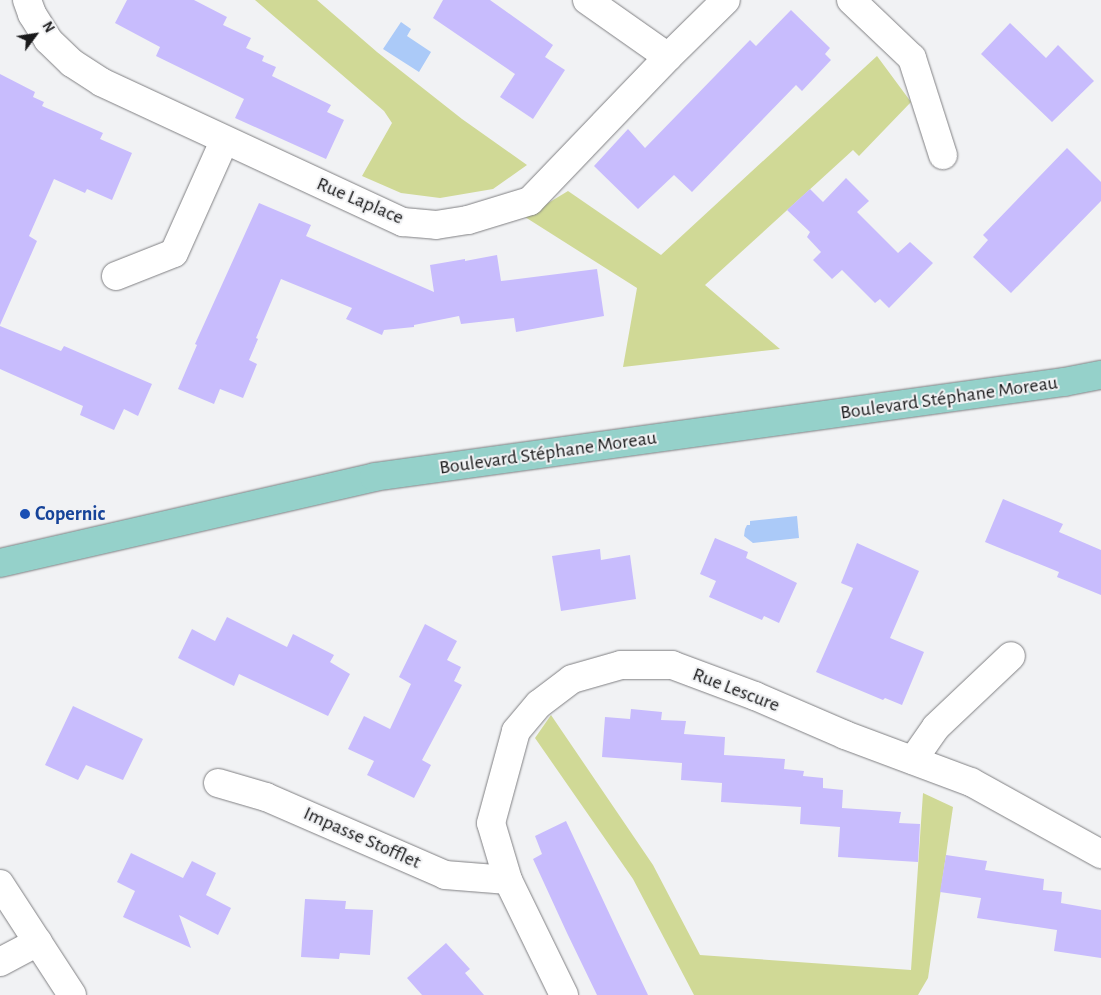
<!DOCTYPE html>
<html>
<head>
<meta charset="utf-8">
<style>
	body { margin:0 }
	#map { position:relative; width:1101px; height:995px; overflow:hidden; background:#f1f2f4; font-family:"Alegreya Sans",sans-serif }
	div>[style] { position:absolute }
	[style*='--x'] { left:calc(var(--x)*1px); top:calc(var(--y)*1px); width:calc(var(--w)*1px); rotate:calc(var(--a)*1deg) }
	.green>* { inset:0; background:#d0d996 }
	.water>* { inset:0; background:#abcaf8 }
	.building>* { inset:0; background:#c8bcfd }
	.roads { filter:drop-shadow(0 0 1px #808083) drop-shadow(0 0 1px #808083) }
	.minor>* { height:28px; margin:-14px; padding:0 14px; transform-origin:14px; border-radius:14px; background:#fff }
	.primary>* { height:28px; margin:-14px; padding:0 14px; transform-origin:14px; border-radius:14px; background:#95d1ca }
	.dots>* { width:14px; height:14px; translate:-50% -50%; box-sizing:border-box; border:2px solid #f1f2f4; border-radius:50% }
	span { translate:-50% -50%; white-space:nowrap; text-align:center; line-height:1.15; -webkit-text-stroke:4px #f1f2f4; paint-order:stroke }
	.street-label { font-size:20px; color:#1a1a1b }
	.transit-label { font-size:20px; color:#164399; font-weight:700 }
	.left { translate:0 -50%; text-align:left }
	.north { position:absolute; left:10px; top:10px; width:50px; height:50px; -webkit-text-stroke:4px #f1f2f4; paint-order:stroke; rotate:59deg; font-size:14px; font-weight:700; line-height:20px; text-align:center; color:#1a1a1b }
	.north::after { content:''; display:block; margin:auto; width:18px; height:22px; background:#1a1a1b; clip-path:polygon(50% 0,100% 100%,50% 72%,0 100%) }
</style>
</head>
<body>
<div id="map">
	<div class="green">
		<div style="clip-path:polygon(255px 0,317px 0,377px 52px,462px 119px,527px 165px,493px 189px,440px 198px,401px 193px,362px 176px,392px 123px,384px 111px)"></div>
		<div style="clip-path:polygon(877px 56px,911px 102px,859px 156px,853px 150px,705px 285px,780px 349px,623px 367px,637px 288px,525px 217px,568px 191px,661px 255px)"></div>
		<div style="clip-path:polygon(551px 715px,653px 865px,700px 955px,911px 970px,923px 793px,953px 807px,928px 978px,918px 995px,694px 995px,633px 879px,535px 738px)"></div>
	</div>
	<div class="water">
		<div style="clip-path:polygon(401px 22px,411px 29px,407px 36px,431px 52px,419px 72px,383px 49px)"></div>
		<div style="clip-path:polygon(797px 516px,799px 538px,753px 543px,744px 536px,745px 529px,747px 525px,750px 525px,750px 521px)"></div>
	</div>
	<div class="building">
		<div style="clip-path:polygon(127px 0,194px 0,227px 17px,223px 25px,251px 38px,246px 48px,264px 56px,262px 61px,276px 67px,272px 76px,331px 105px,327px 112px,344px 120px,326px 159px,235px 118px,244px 99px,156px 56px,160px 47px,115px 23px)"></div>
		<div style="clip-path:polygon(443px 0,490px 0,553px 45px,545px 57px,565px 70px,533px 119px,500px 97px,515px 74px,433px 18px)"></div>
		<div style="clip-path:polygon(791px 10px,830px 48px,825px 54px,831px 60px,802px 91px,796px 85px,692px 192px,674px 175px,638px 209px,594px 166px,628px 129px,645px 148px,750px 40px,756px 46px)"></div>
		<div style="clip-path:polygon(1010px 23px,1046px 58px,1058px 45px,1094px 81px,1052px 122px,981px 54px)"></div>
		<div style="clip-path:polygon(0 74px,35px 92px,33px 97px,44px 102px,42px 106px,103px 133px,100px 139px,132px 153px,112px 200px,87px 189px,85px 193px,54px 179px,29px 236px,37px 241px,0 325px)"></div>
		<div style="clip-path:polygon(1067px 148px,1101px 182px,1101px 201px,1011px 293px,973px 257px,988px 240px,983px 235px)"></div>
		<div style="clip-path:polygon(846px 178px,869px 201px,857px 212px,898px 253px,910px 242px,933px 263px,889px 308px,880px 299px,875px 303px,842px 270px,832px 279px,813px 260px,821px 252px,807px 237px,810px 232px,787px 210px,810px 189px,823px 202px)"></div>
		<div style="clip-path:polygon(259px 203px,311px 225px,306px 236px,434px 292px,430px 265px,465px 259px,465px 261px,497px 255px,501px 281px,597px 269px,604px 316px,516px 332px,514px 318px,461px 324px,459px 316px,414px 325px,414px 327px,384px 330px,382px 335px,346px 319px,352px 308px,281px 279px,256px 338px,258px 339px,249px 360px,257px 364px,243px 398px,220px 389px,214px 404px,178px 389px,197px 345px,195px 344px)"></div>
		<div style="clip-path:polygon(0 326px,61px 351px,64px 346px,152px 384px,138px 416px,124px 409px,114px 430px,80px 415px,83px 406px,0 369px)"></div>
		<div style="clip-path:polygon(1003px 499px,1063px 524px,1059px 532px,1101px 550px,1101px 595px,1057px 577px,1059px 572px,985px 542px)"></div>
		<div style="clip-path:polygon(715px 538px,748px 552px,746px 558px,797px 583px,779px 623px,764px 616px,762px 620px,709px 597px,716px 581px,700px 574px)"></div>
		<div style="clip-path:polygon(857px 543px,919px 571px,890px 638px,924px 652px,902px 705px,885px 698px,883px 700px,816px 672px,853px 588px,841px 583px)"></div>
		<div style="clip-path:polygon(600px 549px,601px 560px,630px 555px,636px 599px,561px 611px,552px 556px)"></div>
		<div style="clip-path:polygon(227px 617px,287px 647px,293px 634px,334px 655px,330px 662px,350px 674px,328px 716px,239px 674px,234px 686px,178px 658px,192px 629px,215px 641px)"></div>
		<div style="clip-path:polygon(425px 624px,457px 641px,447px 660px,461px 667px,454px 681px,462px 685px,422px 760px,431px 765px,414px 798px,367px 775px,374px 761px,348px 749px,364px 716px,390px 729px,411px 684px,399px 677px)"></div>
		<div style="clip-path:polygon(73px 706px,143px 739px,123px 780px,86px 765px,78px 780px,45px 765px)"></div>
		<div style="clip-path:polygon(631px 709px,662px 712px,661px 720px,686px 721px,684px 734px,725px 737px,724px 755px,785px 759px,784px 769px,804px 771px,803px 776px,823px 778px,823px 788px,843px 790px,842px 808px,901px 812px,899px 823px,920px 824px,918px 862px,838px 857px,840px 827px,800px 824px,801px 807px,721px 802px,722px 783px,681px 780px,682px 763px,602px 757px,605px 717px,630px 719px)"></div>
		<div style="clip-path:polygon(566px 821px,617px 930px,648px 995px,597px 995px,567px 933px,533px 859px,542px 854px,535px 836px)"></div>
		<div style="clip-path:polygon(131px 853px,183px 878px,192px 861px,216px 873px,206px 895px,231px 908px,218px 935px,179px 915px,191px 948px,123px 917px,135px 891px,117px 882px)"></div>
		<div style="clip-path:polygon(946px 855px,987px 861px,985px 870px,1044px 879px,1043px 890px,1062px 892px,1061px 903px,1101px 910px,1101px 958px,1054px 951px,1057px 930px,977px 918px,981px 898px,940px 892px)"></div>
		<div style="clip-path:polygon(305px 899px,346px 901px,345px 909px,373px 910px,370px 955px,340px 953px,339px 959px,301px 957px)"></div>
		<div style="clip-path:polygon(446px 943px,470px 969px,465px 973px,484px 995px,422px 995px,407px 978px)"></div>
	</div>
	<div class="roads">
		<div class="minor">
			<div style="--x:27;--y:0;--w:15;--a:70"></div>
			<div style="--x:32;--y:14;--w:31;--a:58"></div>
			<div style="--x:48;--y:40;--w:33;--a:44"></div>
			<div style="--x:72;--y:63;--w:35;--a:33"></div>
			<div style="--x:101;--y:82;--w:333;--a:24.9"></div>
			<div style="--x:403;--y:222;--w:33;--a:5"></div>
			<div style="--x:436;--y:225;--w:32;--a:-9"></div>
			<div style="--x:468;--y:220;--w:65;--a:-17"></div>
			<div style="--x:530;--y:201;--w:199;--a:-46.2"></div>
			<div style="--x:668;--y:57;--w:81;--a:-44.5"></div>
			<div style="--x:587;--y:0;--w:99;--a:35.1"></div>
			<div style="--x:851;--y:0;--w:84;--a:43.6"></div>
			<div style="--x:912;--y:58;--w:102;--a:72.3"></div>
			<div style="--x:116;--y:276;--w:62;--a:-21.6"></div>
			<div style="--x:174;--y:253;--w:123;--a:-65.9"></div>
			<div style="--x:913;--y:760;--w:40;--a:-55.1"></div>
			<div style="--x:936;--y:727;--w:103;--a:-43.4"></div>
			<div style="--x:218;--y:783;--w:50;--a:16.3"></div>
			<div style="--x:266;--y:797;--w:195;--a:23.5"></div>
			<div style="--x:445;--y:875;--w:63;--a:4.5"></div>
			<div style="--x:0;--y:884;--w:132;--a:57"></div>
			<div style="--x:0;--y:962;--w:43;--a:-27.8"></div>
			<div style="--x:564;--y:995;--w:128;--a:-116"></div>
			<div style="--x:508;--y:880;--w:59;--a:-106.6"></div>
			<div style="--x:491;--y:823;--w:95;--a:-74.8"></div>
			<div style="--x:516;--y:731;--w:35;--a:-50"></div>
			<div style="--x:539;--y:704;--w:41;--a:-37.1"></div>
			<div style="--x:572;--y:679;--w:51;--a:-15.9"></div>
			<div style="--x:621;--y:665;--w:51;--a:0"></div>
			<div style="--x:672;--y:665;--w:89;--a:20.5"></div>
			<div style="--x:755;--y:696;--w:98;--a:23.4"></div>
			<div style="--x:845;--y:735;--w:134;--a:20.5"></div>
			<div style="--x:971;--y:782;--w:149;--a:29"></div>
		</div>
		<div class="primary">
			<div style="--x:0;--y:563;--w:384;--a:-12.9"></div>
			<div style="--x:374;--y:477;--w:697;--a:-7.84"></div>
			<div style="--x:1064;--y:382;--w:38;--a:-11"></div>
		</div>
	</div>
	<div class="dots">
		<div style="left:25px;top:514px;background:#1a4fb4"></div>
	</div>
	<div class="street-label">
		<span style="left:360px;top:201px;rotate:23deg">Rue Laplace</span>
		<span style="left:949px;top:398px;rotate:-8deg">Boulevard Stéphane Moreau</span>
		<span style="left:548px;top:453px;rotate:-8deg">Boulevard Stéphane Moreau</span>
		<span style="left:736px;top:690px;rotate:21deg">Rue Lescure</span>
		<span style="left:362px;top:838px;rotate:24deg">Impasse Stofflet</span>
	</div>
	<div class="transit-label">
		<span class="left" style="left:35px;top:514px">Copernic</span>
	</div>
	<div class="north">N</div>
</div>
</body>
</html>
